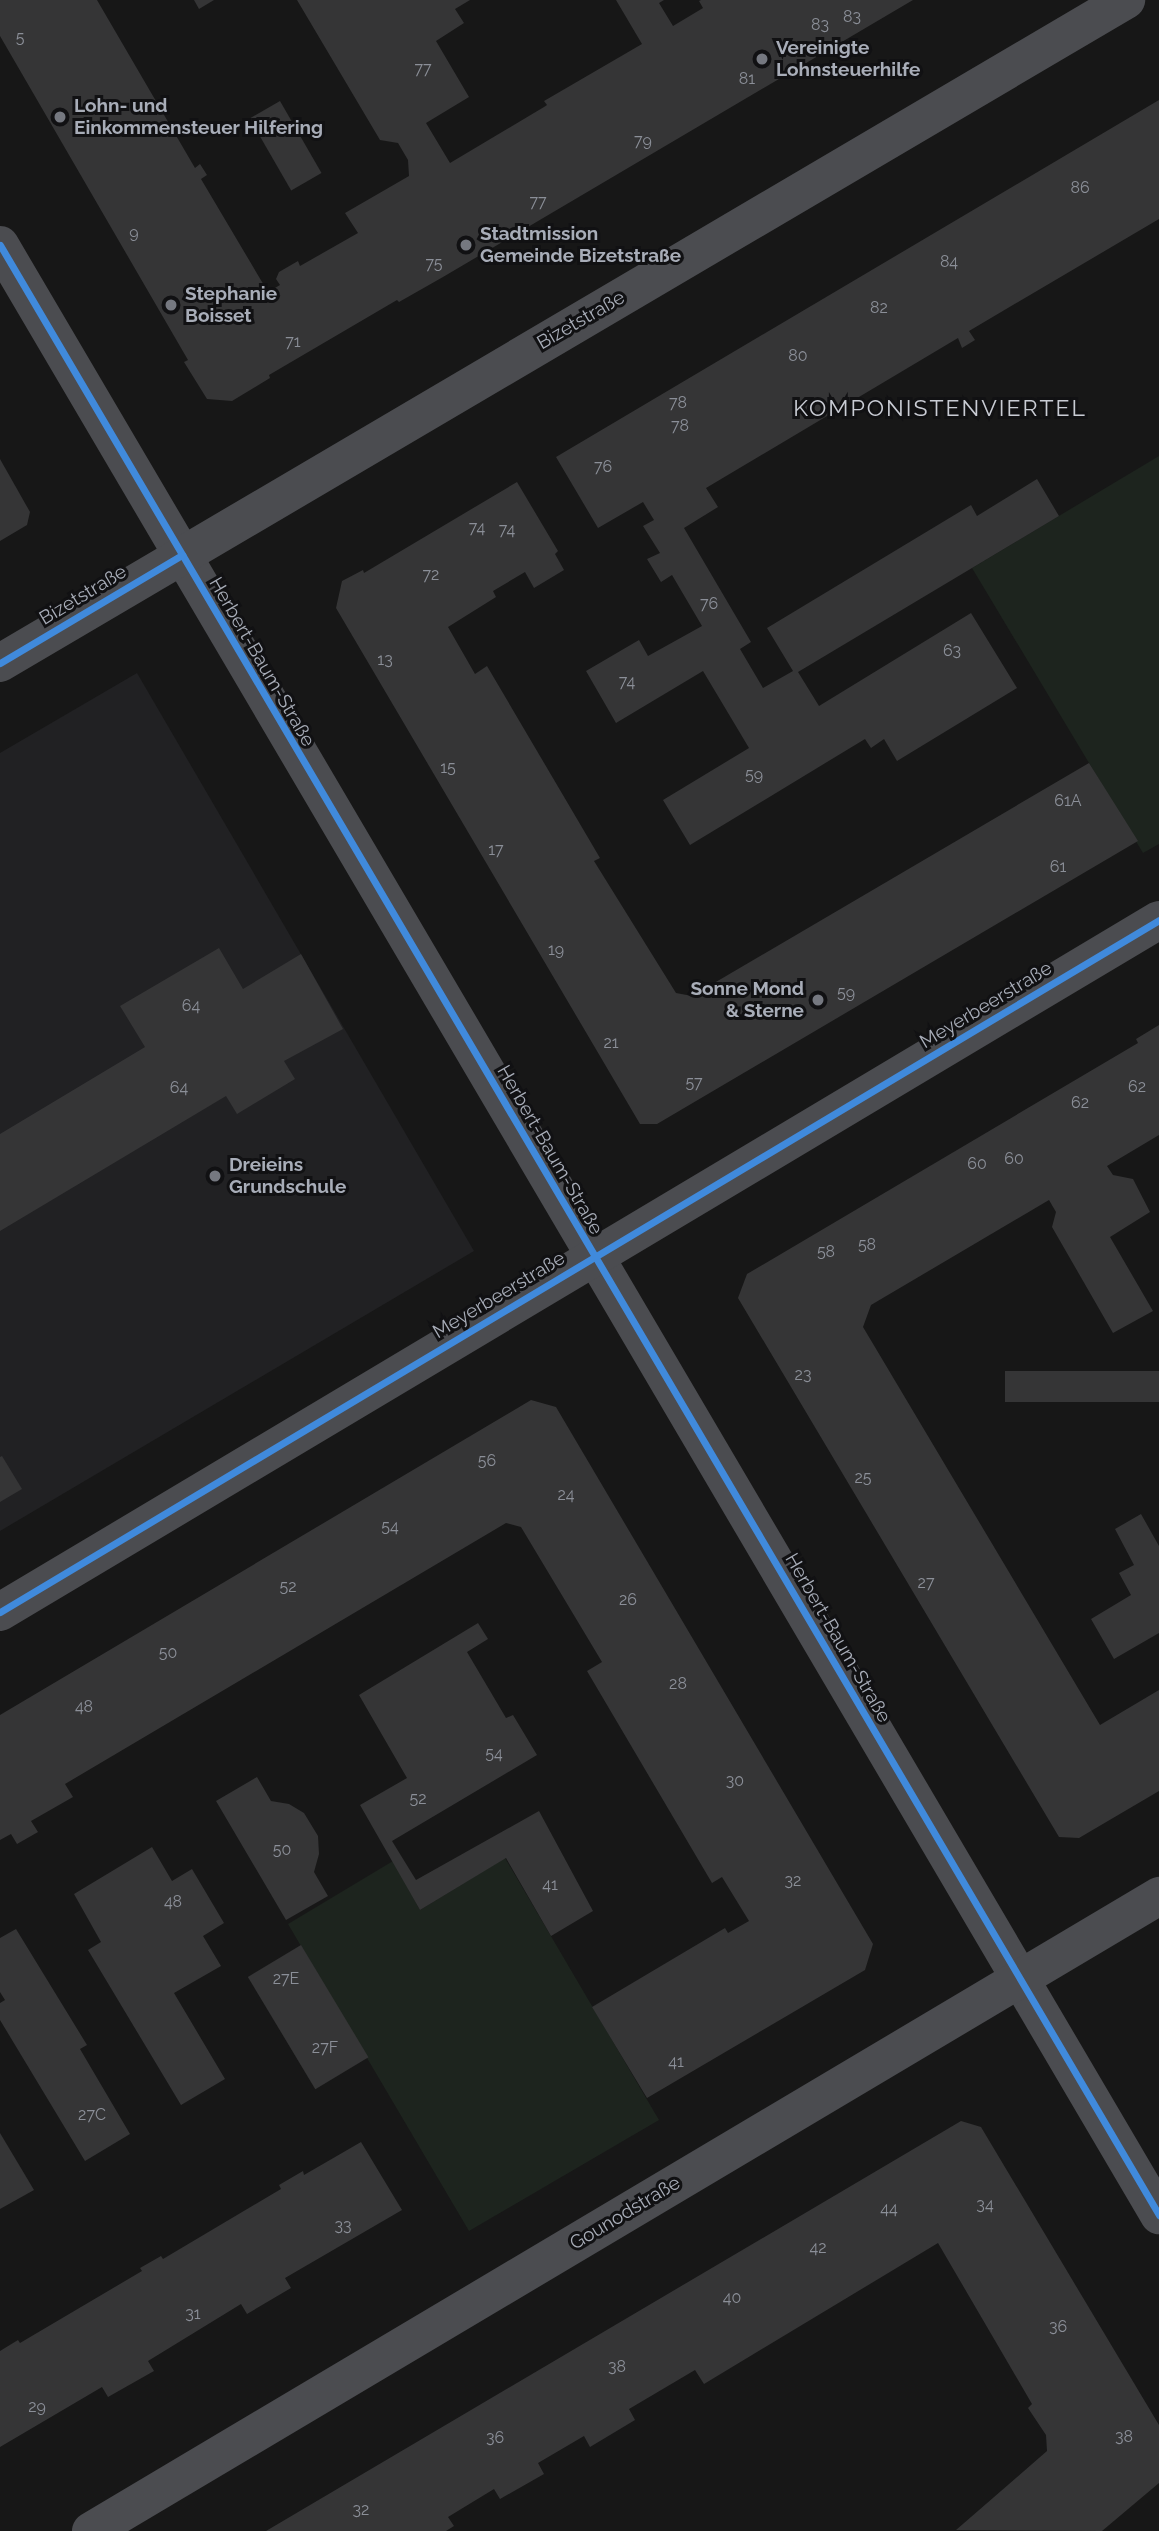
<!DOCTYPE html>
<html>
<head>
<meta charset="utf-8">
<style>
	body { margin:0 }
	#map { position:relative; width:1159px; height:2531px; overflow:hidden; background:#171717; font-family:Raleway,sans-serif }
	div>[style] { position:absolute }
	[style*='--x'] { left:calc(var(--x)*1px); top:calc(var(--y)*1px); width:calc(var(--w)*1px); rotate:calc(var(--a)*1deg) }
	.built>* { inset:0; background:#212123 }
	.green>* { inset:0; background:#1d241e }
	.building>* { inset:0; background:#353536; transform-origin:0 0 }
	.minor>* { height:38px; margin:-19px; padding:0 19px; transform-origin:19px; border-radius:19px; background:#4b4c50 }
	.cycleway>* { height:7px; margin:-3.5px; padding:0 3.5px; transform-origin:3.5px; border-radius:3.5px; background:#408adc }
	.dots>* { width:19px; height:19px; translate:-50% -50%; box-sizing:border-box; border:4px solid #111113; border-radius:50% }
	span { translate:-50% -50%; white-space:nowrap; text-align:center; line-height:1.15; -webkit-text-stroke:6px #111113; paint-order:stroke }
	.number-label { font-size:16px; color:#8b8f98 }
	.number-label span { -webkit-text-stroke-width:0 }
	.poi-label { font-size:19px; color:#a8adb8; font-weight:700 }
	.left { translate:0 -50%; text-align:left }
	.right { translate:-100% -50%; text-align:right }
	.street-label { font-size:19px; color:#a8adb8 }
	.quarter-label { font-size:23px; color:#c9ccd4; letter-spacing:2px }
</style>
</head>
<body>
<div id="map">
	<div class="built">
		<div style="clip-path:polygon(137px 673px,474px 1251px,0 1531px,0 753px)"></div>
	</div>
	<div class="green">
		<div style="clip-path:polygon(1159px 456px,1159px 844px,1143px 853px,972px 568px)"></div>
		<div style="clip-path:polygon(505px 1858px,659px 2120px,469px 2231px,288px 1924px,393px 1861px,420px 1910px)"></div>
	</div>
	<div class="building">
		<div style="clip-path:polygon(0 0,97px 0,195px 168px,200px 164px,207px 175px,201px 179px,268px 292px,280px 285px,276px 279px,279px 272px,298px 261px,300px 266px,358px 233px,345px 213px,409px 176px,408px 160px,398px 143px,380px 140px,297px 0,470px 0,455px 9px,464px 23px,436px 41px,469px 97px,426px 123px,450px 163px,544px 107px,547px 105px,544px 101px,642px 44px,616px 0,664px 0,659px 3px,673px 26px,703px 8px,699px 1px,701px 0,913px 0,443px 277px,399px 302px,397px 300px,269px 375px,270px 378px,232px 401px,207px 399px,184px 362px,188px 360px,0 36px)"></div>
		<div style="clip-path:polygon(194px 0,214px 0,199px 9px)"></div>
		<div style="clip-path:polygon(1159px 100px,1159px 219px,969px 331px,975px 340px,962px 348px,958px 338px,706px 488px,718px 507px,684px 528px,751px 642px,740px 649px,763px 688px,793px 671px,767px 628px,971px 505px,977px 516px,1037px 479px,1059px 516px,798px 672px,819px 706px,971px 613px,1017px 688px,897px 761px,884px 739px,871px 748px,865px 739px,690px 845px,663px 800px,749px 748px,703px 671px,616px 723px,586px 671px,639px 640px,648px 656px,702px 626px,672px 575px,661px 582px,647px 559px,660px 553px,643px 526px,654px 520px,643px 502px,598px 528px,556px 457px)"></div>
		<div style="left:280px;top:101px;width:83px;height:35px;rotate:60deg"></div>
		<div style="clip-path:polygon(0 459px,30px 512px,27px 525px,0 541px)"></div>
		<div style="clip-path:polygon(517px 482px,558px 551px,555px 554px,564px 570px,534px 588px,525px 572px,493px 591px,496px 597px,448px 627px,475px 674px,487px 666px,600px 858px,594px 861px,676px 993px,692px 996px,1089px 763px,1138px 841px,657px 1124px,640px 1124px,336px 608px,342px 581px,363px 570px,364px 573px)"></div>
		<div style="clip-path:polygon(219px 948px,243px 989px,301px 954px,343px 1029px,284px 1061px,295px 1079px,237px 1114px,226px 1096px,0 1231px,0 1134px,145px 1047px,120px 1006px)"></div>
		<div style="clip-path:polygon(1159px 1025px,1159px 1135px,1107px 1166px,1113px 1175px,1133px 1179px,1150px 1212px,1110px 1237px,1153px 1311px,1113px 1333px,1052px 1227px,1056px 1212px,1049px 1200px,871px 1305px,863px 1327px,1100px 1725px,1159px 1690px,1159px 1791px,1079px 1838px,1059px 1837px,738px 1298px,747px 1274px,1138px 1043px,1136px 1039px)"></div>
		<div style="left:1159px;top:1371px;width:31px;height:154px;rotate:90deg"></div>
		<div style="clip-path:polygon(531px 1400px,556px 1407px,873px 1944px,865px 1970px,647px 2098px,592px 2007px,725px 1928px,728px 1933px,749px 1921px,722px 1877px,712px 1883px,587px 1671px,602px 1662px,521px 1527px,506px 1523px,65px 1784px,73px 1797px,31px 1821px,38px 1832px,17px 1844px,11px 1834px,0 1840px,0 1715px)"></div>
		<div style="clip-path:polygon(2px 1456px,22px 1489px,0 1502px,0 1457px)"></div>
		<div style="clip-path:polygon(1141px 1514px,1159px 1546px,1159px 1633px,1114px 1659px,1091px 1619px,1131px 1595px,1119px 1573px,1134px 1565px,1115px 1529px)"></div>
		<div style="clip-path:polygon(478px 1623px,488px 1639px,467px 1652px,506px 1718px,513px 1715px,537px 1755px,392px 1841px,416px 1880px,539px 1811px,593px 1911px,551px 1936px,506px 1858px,420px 1910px,360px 1805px,407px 1778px,359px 1695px)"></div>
		<div style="clip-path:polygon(257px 1777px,271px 1801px,289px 1804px,304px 1813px,318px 1836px,319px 1854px,314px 1872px,328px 1896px,286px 1920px,216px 1801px)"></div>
		<div style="clip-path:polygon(152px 1847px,172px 1881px,192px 1869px,224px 1923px,203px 1936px,221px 1966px,174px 1993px,225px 2079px,181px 2105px,88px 1950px,101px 1942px,74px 1894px)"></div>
		<div style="clip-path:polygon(16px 1929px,87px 2045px,80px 2049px,130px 2134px,85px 2161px,0 2020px,0 2003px,5px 2000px,0 1992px,0 1938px)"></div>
		<div style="left:301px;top:1945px;width:131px;height:62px;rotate:59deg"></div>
		<div style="clip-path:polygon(961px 2121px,981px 2127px,1159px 2425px,1159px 2483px,1102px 2531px,956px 2530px,1047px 2451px,1046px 2435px,1028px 2408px,1032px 2404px,938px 2243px,704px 2384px,695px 2370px,629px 2409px,635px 2420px,590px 2447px,584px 2436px,538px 2463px,544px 2474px,500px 2499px,494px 2489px,448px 2517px,454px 2526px,446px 2531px,266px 2531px)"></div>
		<div style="clip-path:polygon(0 2133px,34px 2190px,0 2209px)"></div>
		<div style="clip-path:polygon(361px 2142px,402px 2210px,285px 2278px,291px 2288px,247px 2314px,241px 2304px,148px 2361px,154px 2371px,108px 2397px,102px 2387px,0 2447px,0 2351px,18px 2340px,20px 2343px,142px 2271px,140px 2268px,161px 2256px,163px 2259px,281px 2189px,279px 2185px,303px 2171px,304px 2175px)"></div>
	</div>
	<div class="minor">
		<div style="--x:0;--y:245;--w:2286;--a:59.53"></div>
		<div style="--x:0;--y:663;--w:1307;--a:-30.49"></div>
		<div style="--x:0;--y:1612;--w:1350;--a:-30.84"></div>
		<div style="--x:91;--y:2531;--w:1243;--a:-30.73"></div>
	</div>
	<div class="cycleway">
		<div style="--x:0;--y:245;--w:2286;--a:59.53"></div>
		<div style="--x:0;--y:663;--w:212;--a:-30.7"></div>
		<div style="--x:0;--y:1612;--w:1350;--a:-30.84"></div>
	</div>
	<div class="dots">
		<div style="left:762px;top:59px;background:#757880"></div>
		<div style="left:60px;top:117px;background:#757880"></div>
		<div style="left:466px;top:245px;background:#757880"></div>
		<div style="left:171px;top:305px;background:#757880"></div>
		<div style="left:818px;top:1000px;background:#757880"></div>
		<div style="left:215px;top:1176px;background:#757880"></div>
	</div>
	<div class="number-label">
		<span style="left:852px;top:17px">83</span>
		<span style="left:820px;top:25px">83</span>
		<span style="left:20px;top:38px">5</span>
		<span style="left:423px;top:69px">77</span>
		<span style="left:747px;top:79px">81</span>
		<span style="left:643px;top:141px">79</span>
		<span style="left:1080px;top:188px">86</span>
		<span style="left:538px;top:202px">77</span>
		<span style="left:134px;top:233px">9</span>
		<span style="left:949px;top:262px">84</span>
		<span style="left:434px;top:264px">75</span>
		<span style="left:879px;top:308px">82</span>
		<span style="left:293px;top:342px">71</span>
		<span style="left:798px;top:356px">80</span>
		<span style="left:678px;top:403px">78</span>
		<span style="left:680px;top:426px">78</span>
		<span style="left:603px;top:467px">76</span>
		<span style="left:477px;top:528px">74</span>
		<span style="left:507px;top:530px">74</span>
		<span style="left:431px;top:575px">72</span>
		<span style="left:709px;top:604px">76</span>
		<span style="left:952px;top:651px">63</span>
		<span style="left:385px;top:660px">13</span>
		<span style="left:627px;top:682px">74</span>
		<span style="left:448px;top:768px">15</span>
		<span style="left:754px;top:775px">59</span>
		<span style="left:1068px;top:801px">61A</span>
		<span style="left:496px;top:850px">17</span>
		<span style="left:1058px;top:867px">61</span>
		<span style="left:556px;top:950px">19</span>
		<span style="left:846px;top:993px">59</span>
		<span style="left:191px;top:1006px">64</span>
		<span style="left:611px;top:1043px">21</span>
		<span style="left:694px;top:1083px">57</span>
		<span style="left:1137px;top:1087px">62</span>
		<span style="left:179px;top:1088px">64</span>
		<span style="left:1080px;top:1103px">62</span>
		<span style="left:1014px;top:1159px">60</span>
		<span style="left:977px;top:1164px">60</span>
		<span style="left:867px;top:1245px">58</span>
		<span style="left:826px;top:1252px">58</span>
		<span style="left:803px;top:1375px">23</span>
		<span style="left:487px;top:1461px">56</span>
		<span style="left:863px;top:1478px">25</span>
		<span style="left:566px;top:1495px">24</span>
		<span style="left:390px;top:1527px">54</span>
		<span style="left:926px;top:1583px">27</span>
		<span style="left:288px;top:1587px">52</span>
		<span style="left:628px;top:1600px">26</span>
		<span style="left:168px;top:1653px">50</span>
		<span style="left:678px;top:1684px">28</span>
		<span style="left:84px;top:1707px">48</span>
		<span style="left:494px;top:1754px">54</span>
		<span style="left:735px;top:1781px">30</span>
		<span style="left:418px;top:1799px">52</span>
		<span style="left:282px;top:1850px">50</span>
		<span style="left:793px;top:1881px">32</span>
		<span style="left:550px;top:1885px">41</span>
		<span style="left:173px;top:1902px">48</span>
		<span style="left:286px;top:1979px">27E</span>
		<span style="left:325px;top:2048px">27F</span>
		<span style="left:676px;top:2062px">41</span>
		<span style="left:92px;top:2115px">27C</span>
		<span style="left:985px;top:2205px">34</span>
		<span style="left:889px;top:2209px">44</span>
		<span style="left:343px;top:2226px">33</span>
		<span style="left:818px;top:2248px">42</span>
		<span style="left:732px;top:2298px">40</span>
		<span style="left:193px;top:2314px">31</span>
		<span style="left:1058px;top:2327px">36</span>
		<span style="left:617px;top:2367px">38</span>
		<span style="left:37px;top:2407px">29</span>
		<span style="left:1124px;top:2437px">38</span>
		<span style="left:495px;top:2438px">36</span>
		<span style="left:361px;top:2510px">32</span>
	</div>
	<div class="poi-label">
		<span class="left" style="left:776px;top:59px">Vereinigte<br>Lohnsteuerhilfe</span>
		<span class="left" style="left:74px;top:117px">Lohn- und<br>Einkommensteuer Hilfering</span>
		<span class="left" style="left:480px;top:245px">Stadtmission<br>Gemeinde Bizetstraße</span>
		<span class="left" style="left:185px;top:305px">Stephanie<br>Boisset</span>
		<span class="right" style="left:804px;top:1000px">Sonne Mond<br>&amp; Sterne</span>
		<span class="left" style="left:229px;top:1176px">Dreieins<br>Grundschule</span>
	</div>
	<div class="street-label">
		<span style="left:581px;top:320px;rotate:-30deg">Bizetstraße</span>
		<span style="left:83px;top:595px;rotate:-31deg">Bizetstraße</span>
		<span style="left:262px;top:662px;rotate:60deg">Herbert-Baum-Straße</span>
		<span style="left:986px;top:1005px;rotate:-31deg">Meyerbeerstraße</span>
		<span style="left:550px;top:1150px;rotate:60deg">Herbert-Baum-Straße</span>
		<span style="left:499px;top:1295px;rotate:-31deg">Meyerbeerstraße</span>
		<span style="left:838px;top:1638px;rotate:60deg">Herbert-Baum-Straße</span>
		<span style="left:625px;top:2213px;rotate:-31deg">Gounodstraße</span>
	</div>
	<div class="quarter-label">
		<span style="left:940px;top:408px">KOMPONISTENVIERTEL</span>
	</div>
</div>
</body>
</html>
